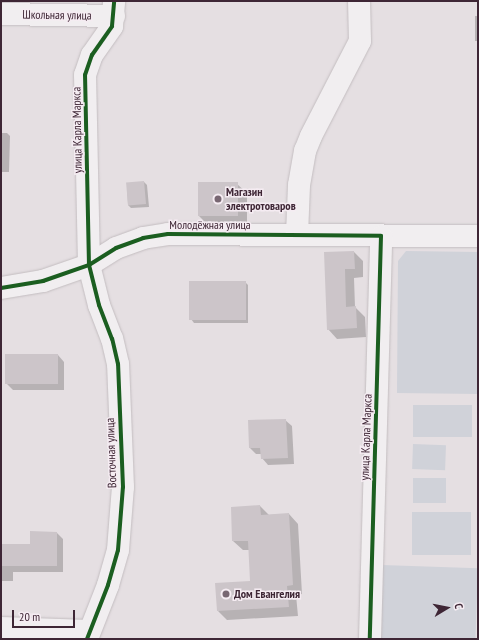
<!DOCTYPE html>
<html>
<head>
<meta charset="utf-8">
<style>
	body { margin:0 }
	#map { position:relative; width:479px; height:640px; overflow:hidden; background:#e5dfe2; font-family:"PT Sans Narrow",sans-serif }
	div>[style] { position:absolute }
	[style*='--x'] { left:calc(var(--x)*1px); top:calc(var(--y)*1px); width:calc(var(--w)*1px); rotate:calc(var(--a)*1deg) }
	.green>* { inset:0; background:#d0d2d9; transform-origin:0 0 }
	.shadow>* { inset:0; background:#0003; transform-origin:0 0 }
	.building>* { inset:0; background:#ccc5c9; transform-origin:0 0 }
	.roads { filter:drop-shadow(0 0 1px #c3bdc0) drop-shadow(0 0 1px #c3bdc0) }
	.minor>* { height:22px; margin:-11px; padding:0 11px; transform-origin:11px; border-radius:11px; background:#f1eef0 }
	.cycleway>* { height:4px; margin:-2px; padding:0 2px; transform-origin:2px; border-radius:2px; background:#1b5e20 }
	.dots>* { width:11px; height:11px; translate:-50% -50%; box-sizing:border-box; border:2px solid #f5ecf2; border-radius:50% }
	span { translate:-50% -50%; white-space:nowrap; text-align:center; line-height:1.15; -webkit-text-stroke:3px #f5ecf2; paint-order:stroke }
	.street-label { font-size:12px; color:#3e2635 }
	.poi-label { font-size:12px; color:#3e2635; font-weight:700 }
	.left { translate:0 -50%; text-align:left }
	.frame { position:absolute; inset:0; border:2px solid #3e2635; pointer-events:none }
	.north { position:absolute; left:427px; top:588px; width:40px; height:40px; -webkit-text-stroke:3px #f5ecf2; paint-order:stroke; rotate:80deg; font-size:11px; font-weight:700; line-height:16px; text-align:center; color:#3e2635 }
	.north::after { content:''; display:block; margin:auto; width:14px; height:18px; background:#3e2635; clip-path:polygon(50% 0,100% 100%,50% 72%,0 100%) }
	.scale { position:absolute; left:12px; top:610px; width:63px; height:18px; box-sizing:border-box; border:2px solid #3e2635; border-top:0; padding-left:5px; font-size:12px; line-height:14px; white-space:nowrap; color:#3e2635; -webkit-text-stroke:3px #f5ecf2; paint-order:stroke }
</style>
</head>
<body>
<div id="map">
	<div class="green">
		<div style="clip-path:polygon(406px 251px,478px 252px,478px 394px,397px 393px,398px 261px)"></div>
		<div style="left:413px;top:405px;width:59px;height:32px"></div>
		<div style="left:413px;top:444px;width:33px;height:25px;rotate:2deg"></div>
		<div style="left:413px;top:478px;width:33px;height:25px"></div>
		<div style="left:412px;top:512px;width:59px;height:43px"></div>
		<div style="left:382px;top:565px;width:96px;height:74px;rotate:2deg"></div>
	</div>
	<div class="shadow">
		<div style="left:475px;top:16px;width:3px;height:25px"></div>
		<div style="clip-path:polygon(1px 133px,7px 133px,10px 136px,9px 172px,1px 172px)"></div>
		<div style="clip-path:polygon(144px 182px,147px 185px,149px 207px,131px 208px,128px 205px,127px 184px)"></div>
		<div style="clip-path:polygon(237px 184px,247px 193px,247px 225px,208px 225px,199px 216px)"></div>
		<div style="clip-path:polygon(354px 252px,363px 261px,363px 277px,354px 278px,355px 307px,365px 317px,366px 337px,337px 339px,328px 329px,325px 253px)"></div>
		<div style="clip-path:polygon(245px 282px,248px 285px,248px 323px,194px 323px,191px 319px)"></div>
		<div style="clip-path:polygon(58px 355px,64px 362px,64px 390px,13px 390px,6px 383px)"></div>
		<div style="clip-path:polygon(285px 420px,292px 426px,294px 464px,268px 465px,262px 458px,261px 454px,256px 454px,250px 448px)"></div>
		<div style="clip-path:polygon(260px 506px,269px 515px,289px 514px,298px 524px,302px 594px,296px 595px,298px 616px,227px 620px,218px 611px,251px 582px,250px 550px,243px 550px,233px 541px,232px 508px)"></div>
		<div style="clip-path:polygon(57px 533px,63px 539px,63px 572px,13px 572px,13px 581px,1px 581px,1px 545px,31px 545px)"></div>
	</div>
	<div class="building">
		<div style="left:144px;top:181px;width:23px;height:18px;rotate:85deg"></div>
		<div style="left:238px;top:182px;width:34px;height:40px;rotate:90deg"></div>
		<div style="clip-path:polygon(354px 251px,355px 269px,345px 269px,346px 307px,356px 306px,357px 328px,327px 330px,324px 252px)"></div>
		<div style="left:189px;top:281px;width:57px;height:39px"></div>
		<div style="left:5px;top:354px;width:53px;height:30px"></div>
		<div style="clip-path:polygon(286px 419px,288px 458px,261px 459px,260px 448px,249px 448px,248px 420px)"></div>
		<div style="clip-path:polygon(260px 505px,261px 515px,289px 513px,293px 585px,287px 586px,289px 607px,217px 611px,215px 583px,250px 581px,248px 541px,232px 541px,231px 507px)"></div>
		<div style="clip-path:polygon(30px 531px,57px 532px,57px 566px,1px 566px,1px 544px,30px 544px)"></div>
	</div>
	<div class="roads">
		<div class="minor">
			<div style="--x:1;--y:14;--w:113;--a:1"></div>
			<div style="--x:297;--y:235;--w:50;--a:-87.7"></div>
			<div style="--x:299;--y:185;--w:35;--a:-80"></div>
			<div style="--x:305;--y:151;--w:16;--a:-68"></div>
			<div style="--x:311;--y:136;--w:107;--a:-62.7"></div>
			<div style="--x:360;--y:41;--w:40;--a:-91.4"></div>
			<div style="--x:1;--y:288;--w:43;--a:-9.5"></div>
			<div style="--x:43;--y:281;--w:49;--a:-19.2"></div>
			<div style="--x:89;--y:265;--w:32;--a:-32"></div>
			<div style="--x:116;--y:248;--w:29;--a:-20"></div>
			<div style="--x:143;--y:238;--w:25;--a:-9"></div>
			<div style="--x:168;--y:234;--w:310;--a:0.4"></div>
			<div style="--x:1;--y:628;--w:88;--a:2"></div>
			<div style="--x:87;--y:639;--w:58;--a:-68.7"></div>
			<div style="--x:108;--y:585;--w:36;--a:-74"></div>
			<div style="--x:118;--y:550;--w:63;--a:-85.5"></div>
			<div style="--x:123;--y:487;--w:123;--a:-92.3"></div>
			<div style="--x:118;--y:364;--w:26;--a:-103"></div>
			<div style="--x:112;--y:339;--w:36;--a:-111"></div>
			<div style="--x:99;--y:305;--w:41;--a:-104"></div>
			<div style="--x:89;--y:265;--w:190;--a:-91.2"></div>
			<div style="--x:85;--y:75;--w:21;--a:-71"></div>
			<div style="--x:92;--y:55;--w:35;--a:-55"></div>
			<div style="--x:112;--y:26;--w:25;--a:-85"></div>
			<div style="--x:370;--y:639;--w:403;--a:-88.4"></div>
		</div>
	</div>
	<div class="cycleway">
		<div style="--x:1;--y:288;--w:43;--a:-9.5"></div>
		<div style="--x:43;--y:281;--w:49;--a:-19.2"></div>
		<div style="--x:89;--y:265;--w:32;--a:-32"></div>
		<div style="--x:116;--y:248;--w:29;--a:-20"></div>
		<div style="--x:143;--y:238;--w:25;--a:-9"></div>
		<div style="--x:168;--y:234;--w:213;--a:0.5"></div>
		<div style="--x:381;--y:236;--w:403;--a:91.6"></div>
		<div style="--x:87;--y:639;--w:58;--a:-68.7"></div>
		<div style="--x:108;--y:585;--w:36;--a:-74"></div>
		<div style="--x:118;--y:550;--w:63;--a:-85.5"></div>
		<div style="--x:123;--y:487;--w:123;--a:-92.3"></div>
		<div style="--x:118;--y:364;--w:26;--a:-103"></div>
		<div style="--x:112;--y:339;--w:36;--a:-111"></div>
		<div style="--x:99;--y:305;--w:41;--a:-104"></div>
		<div style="--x:89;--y:265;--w:190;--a:-91.2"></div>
		<div style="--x:85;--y:75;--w:21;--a:-71"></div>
		<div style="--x:92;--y:55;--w:35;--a:-55"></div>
		<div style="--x:112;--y:26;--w:25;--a:-85"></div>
	</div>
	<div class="dots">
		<div style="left:218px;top:199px;background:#786772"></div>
		<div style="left:226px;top:594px;background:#786772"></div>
	</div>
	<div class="street-label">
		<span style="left:57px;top:15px;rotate:1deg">Школьная улица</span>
		<span style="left:77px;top:130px;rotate:-91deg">улица Карла Маркса</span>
		<span style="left:210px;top:225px">Молодёжная улица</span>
		<span style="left:366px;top:437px;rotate:-88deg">улица Карла Маркса</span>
		<span style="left:111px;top:453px;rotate:-92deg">Восточная улица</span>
	</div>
	<div class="poi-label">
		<span class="left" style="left:226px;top:199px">Магазин<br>электротоваров</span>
		<span class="left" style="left:234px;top:594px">Дом Евангелия</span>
	</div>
	<div class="frame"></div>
	<div class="north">С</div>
	<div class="scale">20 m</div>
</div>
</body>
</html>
